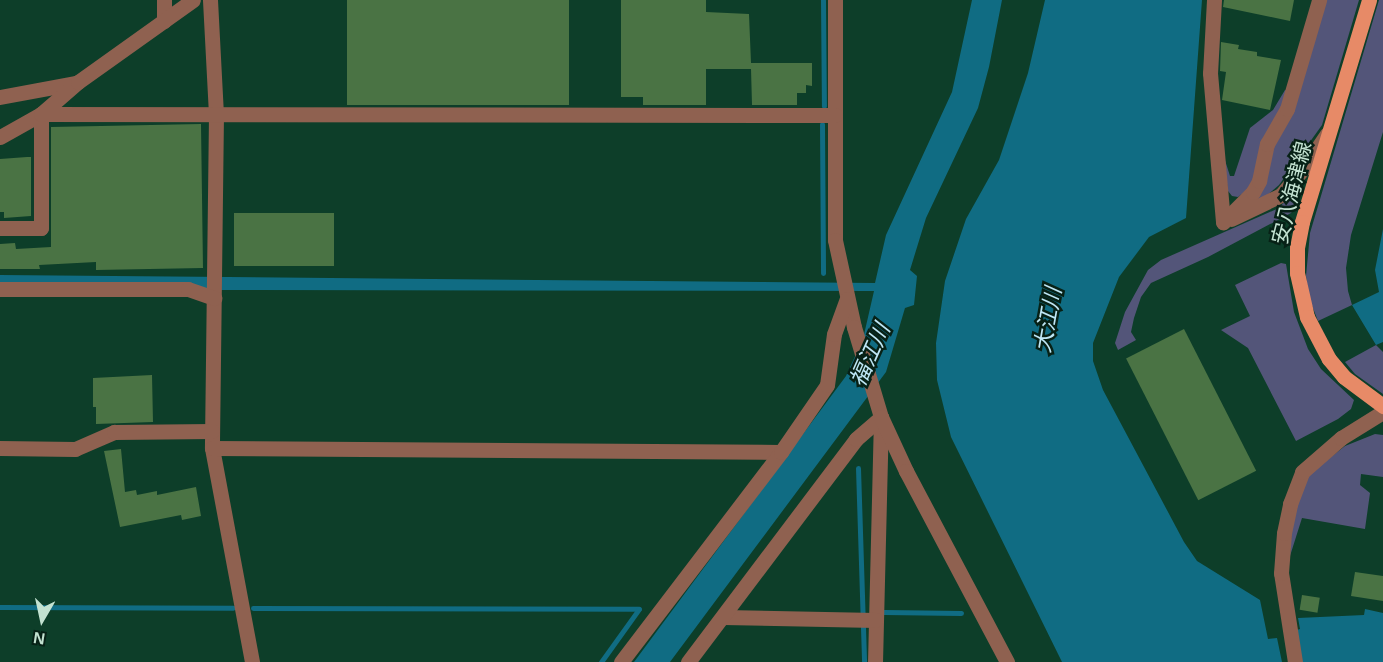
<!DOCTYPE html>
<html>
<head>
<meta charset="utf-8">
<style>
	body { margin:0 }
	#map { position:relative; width:1383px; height:662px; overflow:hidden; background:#0d3e29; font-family:Arial,"Noto Sans JP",sans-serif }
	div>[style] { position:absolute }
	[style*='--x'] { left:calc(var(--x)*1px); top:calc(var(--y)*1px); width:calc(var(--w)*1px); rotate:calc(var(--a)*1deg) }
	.green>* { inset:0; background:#535579 }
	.water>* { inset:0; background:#106c83 }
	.stream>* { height:5px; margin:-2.5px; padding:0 2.5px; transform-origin:2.5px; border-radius:2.5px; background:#106c83 }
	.building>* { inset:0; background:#4a7344; transform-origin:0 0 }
	.minor>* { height:15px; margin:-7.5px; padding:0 7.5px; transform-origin:7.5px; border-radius:7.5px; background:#8f6150 }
	.major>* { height:15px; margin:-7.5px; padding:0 7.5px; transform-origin:7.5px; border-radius:7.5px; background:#e78a67 }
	span { translate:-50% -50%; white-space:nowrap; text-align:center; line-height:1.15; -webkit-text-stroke:5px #072116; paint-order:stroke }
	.street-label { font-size:21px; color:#c3e2d1 }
	.water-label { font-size:22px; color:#bfe7f6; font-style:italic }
	.north { position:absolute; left:12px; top:590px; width:60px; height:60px; -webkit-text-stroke:4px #072116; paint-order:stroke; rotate:189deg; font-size:16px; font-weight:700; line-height:24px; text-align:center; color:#c3e2d1 }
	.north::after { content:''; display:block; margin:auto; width:21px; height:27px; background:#c3e2d1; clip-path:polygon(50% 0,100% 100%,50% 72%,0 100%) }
</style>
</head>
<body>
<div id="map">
	<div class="green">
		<div style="clip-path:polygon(1323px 0,1359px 0,1322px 125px,1279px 185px,1265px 197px,1248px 204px)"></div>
		<div style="clip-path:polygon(1379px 0,1383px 0,1383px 132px,1351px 235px,1346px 268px,1348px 291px,1352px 305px,1318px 321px,1309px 298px,1306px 276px,1310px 233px)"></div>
		<div style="clip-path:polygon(1285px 90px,1288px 91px,1254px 177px,1248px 189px,1238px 197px,1232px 196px,1228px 191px,1223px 154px,1230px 176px,1234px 176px,1250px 128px,1273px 110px)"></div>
		<div style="clip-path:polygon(1303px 182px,1296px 206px,1291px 213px,1208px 257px,1151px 283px,1141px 297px,1134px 318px,1131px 332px,1136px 340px,1118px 350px,1115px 343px,1125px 312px,1148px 270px,1161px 260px,1279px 208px)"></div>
		<div style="clip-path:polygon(1281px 263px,1286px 264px,1294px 312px,1308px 349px,1321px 369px,1354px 400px,1351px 409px,1338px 419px,1296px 441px,1248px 348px,1221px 330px,1250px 316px,1235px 285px)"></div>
		<div style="clip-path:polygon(1376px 345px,1383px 352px,1383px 394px,1355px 374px,1345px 362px)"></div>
		<div style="clip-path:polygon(1375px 434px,1383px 435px,1383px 477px,1361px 474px,1360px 485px,1370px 493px,1365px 529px,1302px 518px,1290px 556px,1293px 506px,1308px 475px,1345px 446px)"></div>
	</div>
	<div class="water">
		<div style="clip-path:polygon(972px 0,1002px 0,989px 67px,978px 108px,926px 218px,910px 270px,917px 276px,914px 305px,905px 308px,886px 372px,670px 662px,634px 662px,846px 376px,863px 339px,874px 291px,207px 290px,0 285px,0 275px,875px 283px,886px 235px,952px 92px)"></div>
		<div style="clip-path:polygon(1045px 0,1202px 0,1186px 218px,1149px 237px,1119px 277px,1093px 343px,1093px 361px,1103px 390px,1184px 542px,1197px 561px,1260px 600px,1268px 639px,1277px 638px,1282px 662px,1062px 662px,951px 437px,937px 380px,936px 343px,945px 281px,966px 219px,999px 160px,1028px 73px)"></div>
		<div style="clip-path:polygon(1383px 229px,1383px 342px,1376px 345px,1352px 305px,1379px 292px,1375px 270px)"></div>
		<div style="clip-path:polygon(1365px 609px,1383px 613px,1383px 662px,1300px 662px,1294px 631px,1300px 629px,1298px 618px,1364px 615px)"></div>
	</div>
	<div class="stream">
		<div style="--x:823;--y:0;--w:106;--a:89.5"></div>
		<div style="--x:822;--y:124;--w:149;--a:89.6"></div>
		<div style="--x:858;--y:468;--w:194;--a:88.2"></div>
		<div style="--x:0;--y:607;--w:233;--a:0.2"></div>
		<div style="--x:253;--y:608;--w:386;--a:0.1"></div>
		<div style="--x:884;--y:612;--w:77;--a:0.7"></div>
		<div style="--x:601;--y:662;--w:65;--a:-54.4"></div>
	</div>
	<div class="building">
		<div style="left:347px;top:0;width:222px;height:105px"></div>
		<div style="clip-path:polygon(621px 0,706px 0,706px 12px,749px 14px,751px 63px,812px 63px,812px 86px,806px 85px,806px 93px,797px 93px,797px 105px,752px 105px,751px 69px,706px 69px,706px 105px,643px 105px,643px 97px,621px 97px)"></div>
		<div style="clip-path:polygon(1224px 0,1294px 0,1290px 21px,1223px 7px)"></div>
		<div style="clip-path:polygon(1221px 42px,1239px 45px,1238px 49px,1257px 52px,1257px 56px,1281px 60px,1270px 110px,1222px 100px,1226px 72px,1220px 71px)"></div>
		<div style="clip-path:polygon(201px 124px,203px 268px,96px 270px,96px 262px,39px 265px,40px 269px,0 269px,0 244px,15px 243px,16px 249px,51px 247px,51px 127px)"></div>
		<div style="clip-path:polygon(27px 157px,31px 157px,31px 216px,4px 218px,4px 212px,0 212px,0 159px)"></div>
		<div style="left:234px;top:213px;width:100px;height:53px"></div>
		<div style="left:1184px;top:329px;width:159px;height:65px;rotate:63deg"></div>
		<div style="clip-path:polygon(152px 375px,153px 422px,96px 424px,96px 407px,93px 407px,93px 378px)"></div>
		<div style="clip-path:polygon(121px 449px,125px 492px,136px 490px,137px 495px,157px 491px,157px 495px,196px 487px,201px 516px,182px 520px,181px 515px,120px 527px,104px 451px)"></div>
		<div style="clip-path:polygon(1355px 572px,1383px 576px,1383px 601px,1351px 596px)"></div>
		<div style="left:1302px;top:595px;width:18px;height:15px;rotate:9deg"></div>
	</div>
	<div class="minor">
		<div style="--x:210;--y:0;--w:114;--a:87"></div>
		<div style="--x:216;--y:114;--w:334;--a:90.7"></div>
		<div style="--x:212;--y:448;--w:218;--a:79.4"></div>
		<div style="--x:835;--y:0;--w:240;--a:90"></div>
		<div style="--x:835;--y:240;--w:89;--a:77.7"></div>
		<div style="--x:854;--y:327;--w:94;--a:73.3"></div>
		<div style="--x:881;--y:417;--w:245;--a:91.4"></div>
		<div style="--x:1214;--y:0;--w:73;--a:93.1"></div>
		<div style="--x:1210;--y:73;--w:150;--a:85"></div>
		<div style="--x:164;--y:21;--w:21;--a:-90"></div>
		<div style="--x:0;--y:97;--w:76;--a:-10.6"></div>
		<div style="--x:0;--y:137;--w:47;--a:-29.3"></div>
		<div style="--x:41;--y:114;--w:49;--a:-40.9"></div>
		<div style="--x:78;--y:82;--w:141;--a:-35.5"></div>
		<div style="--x:1231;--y:219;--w:55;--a:-25.6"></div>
		<div style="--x:1281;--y:195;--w:35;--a:-50"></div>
		<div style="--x:1304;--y:168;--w:41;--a:-55.9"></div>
		<div style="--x:1223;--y:222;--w:42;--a:-45"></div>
		<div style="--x:1253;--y:192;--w:13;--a:-61"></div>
		<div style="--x:1259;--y:181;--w:38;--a:-78"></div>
		<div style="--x:1267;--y:144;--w:40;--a:-60.3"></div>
		<div style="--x:1287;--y:109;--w:114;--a:-73.6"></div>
		<div style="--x:0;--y:228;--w:41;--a:0"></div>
		<div style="--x:41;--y:228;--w:114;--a:-90"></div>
		<div style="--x:41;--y:114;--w:794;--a:0.07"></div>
		<div style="--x:0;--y:289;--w:188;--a:0"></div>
		<div style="--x:188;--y:289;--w:28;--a:19"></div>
		<div style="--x:0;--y:448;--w:75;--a:0.8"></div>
		<div style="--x:75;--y:449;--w:43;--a:-23.6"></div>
		<div style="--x:114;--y:432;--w:98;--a:-0.6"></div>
		<div style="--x:212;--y:448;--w:569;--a:0.4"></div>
		<div style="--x:723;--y:617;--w:153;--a:1.1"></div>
		<div style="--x:621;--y:662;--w:264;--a:-52.7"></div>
		<div style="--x:781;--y:452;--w:81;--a:-55.5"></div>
		<div style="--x:827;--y:385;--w:51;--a:-82.2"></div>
		<div style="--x:834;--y:334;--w:37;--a:-70"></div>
		<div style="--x:688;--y:662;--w:279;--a:-53"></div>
		<div style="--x:856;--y:439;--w:33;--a:-41"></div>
		<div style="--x:881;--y:417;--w:60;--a:65.2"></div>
		<div style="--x:906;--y:471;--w:216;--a:62.1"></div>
		<div style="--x:1295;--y:662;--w:90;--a:-98.9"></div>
		<div style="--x:1281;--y:573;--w:40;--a:-85.7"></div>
		<div style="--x:1284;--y:533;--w:30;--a:-78"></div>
		<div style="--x:1290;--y:504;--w:34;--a:-69"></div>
		<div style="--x:1302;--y:472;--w:52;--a:-41.1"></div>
		<div style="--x:1341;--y:438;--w:49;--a:-31.8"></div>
	</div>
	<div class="major">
		<div style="--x:1369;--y:0;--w:232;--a:106.8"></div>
		<div style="--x:1302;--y:222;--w:26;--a:101"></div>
		<div style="--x:1297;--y:248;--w:25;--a:90"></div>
		<div style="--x:1297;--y:273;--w:45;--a:77.2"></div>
		<div style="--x:1307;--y:317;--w:47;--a:62.4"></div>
		<div style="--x:1329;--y:359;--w:23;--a:50"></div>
		<div style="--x:1344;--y:377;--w:49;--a:36.6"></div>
	</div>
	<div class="street-label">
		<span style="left:1292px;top:193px;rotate:-76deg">安八海津線</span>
	</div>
	<div class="water-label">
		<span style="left:1048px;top:320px;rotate:-80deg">大江川</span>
		<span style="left:870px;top:355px;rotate:-66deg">福江川</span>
	</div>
	<div class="north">N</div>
</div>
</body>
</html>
